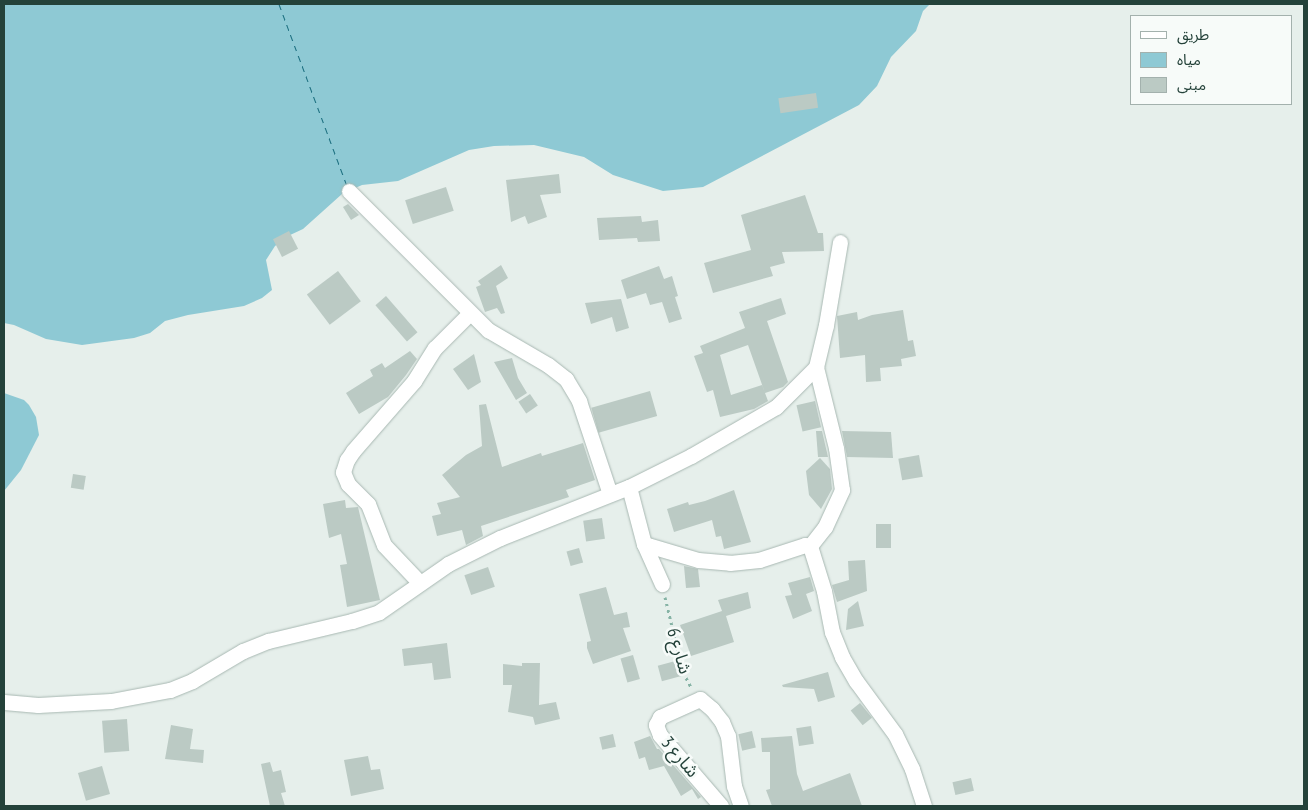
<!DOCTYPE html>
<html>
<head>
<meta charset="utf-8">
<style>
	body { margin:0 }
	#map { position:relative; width:1308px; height:810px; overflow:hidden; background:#e6efeb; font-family:"PT Sans Narrow","Noto Sans Arabic",sans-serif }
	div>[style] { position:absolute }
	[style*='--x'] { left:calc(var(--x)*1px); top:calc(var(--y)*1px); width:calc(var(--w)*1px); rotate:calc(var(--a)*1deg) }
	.water>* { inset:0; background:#8ec9d4 }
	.ferry>* { height:1px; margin-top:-0.5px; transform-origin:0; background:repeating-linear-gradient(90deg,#1c6f80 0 6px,transparent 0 11px) }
	.building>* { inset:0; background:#bbcac4; transform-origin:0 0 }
	.path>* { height:3px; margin-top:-1.5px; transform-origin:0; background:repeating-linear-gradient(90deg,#86b3a5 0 2.5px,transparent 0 6.5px) }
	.roads { filter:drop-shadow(0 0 1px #a8b8b2) drop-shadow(0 0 1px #a8b8b2) }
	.minor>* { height:15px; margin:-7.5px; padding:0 7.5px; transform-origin:7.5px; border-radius:7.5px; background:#fff }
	span { translate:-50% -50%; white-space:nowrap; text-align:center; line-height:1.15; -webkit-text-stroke:5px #f7fbf9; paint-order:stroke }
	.street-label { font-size:18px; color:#24423a }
	.frame { position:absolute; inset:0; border:5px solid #24423a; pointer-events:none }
	.legend { position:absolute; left:1130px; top:15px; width:162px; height:90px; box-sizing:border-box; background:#f7fbf9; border:1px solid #a3b1ad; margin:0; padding:6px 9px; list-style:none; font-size:15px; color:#24423a }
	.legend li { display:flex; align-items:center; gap:10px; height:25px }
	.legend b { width:25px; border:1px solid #a3b1ad }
</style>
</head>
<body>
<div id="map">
	<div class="water">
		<div style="clip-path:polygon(4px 4px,930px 4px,923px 11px,916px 31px,891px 57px,877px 86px,859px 105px,703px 187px,663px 191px,613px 175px,584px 157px,534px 145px,494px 146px,469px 150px,398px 181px,362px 185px,342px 194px,303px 229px,288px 236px,275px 246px,266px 260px,272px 290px,262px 298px,244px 306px,188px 315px,165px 321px,150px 333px,134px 338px,82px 345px,46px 339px,14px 325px,4px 323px)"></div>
		<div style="clip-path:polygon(4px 393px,24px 400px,29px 405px,36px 417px,39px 435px,21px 470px,4px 491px)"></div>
	</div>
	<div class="ferry">
		<div style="--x:279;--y:4;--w:194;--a:69.5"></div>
	</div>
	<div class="building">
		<div style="left:816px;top:93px;width:15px;height:38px;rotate:82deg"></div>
		<div style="clip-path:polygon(559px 174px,561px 193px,540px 195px,547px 217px,528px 224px,525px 216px,511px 222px,506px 180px)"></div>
		<div style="left:446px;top:187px;width:25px;height:43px;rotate:72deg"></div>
		<div style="clip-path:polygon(805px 195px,818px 233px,823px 233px,824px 251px,782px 252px,785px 263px,770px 267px,773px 276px,713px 293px,704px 263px,751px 250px,741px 215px)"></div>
		<div style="clip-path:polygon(348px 204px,359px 215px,351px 220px,343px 207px)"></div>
		<div style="clip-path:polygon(641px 216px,642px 222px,658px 220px,660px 241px,638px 242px,637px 238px,599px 240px,597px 218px)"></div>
		<div style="left:289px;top:231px;width:20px;height:18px;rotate:63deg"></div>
		<div style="clip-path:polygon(501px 265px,508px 278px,496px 286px,505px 313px,501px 314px,497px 308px,485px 312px,476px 287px,481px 285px,478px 281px)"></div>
		<div style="clip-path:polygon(659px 266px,664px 279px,672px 276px,678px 296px,675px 297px,682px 319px,669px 323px,662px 302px,650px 305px,646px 293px,627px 299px,621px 280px)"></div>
		<div style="left:338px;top:271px;width:38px;height:39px;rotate:53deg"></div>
		<div style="left:386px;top:296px;width:48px;height:14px;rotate:49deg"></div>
		<div style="clip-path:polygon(781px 298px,786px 314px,767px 321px,788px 382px,783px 387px,765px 393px,748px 345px,720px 355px,731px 395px,762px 385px,768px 401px,754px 409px,720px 417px,713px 390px,707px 392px,694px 356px,703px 353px,700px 346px,745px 328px,739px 312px)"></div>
		<div style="clip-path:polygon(621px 299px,629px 328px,616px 332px,612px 317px,591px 324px,585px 303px)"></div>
		<div style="clip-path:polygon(903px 310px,908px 341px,913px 340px,916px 356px,901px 359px,902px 366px,880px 368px,881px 381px,866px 382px,865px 355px,840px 358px,837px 316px,857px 312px,858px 320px,872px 315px)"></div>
		<div style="clip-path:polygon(410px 351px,417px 359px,406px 375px,388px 397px,359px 414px,346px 393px,373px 376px,370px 370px,382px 363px,385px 368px)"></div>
		<div style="clip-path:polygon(474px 354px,481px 382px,468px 390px,453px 369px)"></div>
		<div style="clip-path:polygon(512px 358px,518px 378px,527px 393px,516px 400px,494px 362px)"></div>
		<div style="left:650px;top:391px;width:26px;height:61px;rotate:74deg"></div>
		<div style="left:530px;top:394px;width:14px;height:14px;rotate:56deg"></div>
		<div style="left:815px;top:401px;width:27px;height:19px;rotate:77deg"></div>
		<div style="clip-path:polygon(486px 404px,502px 467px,541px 453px,542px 456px,583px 443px,595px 480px,566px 490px,569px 497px,481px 526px,483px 536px,466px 545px,462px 530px,437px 536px,432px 516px,441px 514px,437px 503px,460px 497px,442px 475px,466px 455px,482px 446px,479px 405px)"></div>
		<div style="clip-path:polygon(816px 431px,822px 431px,828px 457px,818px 457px)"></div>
		<div style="clip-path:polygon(842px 431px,891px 432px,893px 458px,847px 457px)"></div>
		<div style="left:919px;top:455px;width:22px;height:21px;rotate:80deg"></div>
		<div style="clip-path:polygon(820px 458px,830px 469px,832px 489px,821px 509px,809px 495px,806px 471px)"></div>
		<div style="left:73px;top:474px;width:13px;height:14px;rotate:9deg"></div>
		<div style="clip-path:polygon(734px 490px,751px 542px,724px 549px,721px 536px,716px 537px,712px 520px,674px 532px,667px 509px,688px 502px,689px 505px,705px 501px)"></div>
		<div style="clip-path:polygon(345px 500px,346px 508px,358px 507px,380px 600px,347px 607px,340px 565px,347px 564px,341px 534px,329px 538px,323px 504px)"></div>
		<div style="left:602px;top:518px;width:21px;height:19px;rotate:82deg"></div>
		<div style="left:876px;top:524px;width:15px;height:24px"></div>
		<div style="left:579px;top:548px;width:15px;height:13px;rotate:74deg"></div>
		<div style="clip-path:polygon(865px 560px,867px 591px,837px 602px,832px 585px,849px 580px,848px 561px)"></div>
		<div style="clip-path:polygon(684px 566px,698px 569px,700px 587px,686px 588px)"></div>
		<div style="left:488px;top:567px;width:21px;height:25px;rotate:71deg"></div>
		<div style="clip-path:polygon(810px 577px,814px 591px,806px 594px,812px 611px,793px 619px,785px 596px,792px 595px,788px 583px)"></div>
		<div style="clip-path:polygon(606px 587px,614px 615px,627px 612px,630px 627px,623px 628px,631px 651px,593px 664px,587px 648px,587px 642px,591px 641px,579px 594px)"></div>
		<div style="clip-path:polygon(748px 592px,751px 608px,726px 616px,734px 642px,691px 656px,680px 625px,722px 611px,718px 600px)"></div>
		<div style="clip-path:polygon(858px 601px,864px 626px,846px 630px,848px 609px)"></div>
		<div style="clip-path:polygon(447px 643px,451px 678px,434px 680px,432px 663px,404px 666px,402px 649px)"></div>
		<div style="left:633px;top:655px;width:25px;height:13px;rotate:74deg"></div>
		<div style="left:679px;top:660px;width:16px;height:22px;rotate:75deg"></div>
		<div style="clip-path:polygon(522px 663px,540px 663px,539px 705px,556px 702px,560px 719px,535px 725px,533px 717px,508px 712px,512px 685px,503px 685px,503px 664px,522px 666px)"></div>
		<div style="clip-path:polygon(828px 672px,835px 697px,818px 702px,814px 689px,783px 687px,782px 685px)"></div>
		<div style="left:860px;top:703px;width:19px;height:12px;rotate:51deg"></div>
		<div style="left:127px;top:719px;width:32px;height:25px;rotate:86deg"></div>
		<div style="clip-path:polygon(171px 725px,193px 729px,190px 749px,204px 750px,203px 763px,165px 759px)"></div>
		<div style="left:811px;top:726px;width:18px;height:15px;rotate:81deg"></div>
		<div style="left:752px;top:731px;width:17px;height:14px;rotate:77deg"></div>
		<div style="left:613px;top:734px;width:13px;height:14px;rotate:77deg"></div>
		<div style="clip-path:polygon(650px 736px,657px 749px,659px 749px,701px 797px,698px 799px,692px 789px,681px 796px,664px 766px,649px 770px,645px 757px,639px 759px,634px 742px)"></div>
		<div style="clip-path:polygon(792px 736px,797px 774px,803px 791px,850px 773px,862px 806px,772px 806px,766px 790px,770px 789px,770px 752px,762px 752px,761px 738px)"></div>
		<div style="clip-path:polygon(368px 756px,371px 770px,380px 769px,384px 789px,351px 796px,344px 760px)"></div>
		<div style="clip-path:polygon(270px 762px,273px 772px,281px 770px,286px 792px,281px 793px,285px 806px,270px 806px,261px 764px)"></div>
		<div style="left:102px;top:766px;width:29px;height:25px;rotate:74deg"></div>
		<div style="left:971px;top:778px;width:13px;height:19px;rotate:77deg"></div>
	</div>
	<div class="path">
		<div style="--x:665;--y:597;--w:77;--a:76.5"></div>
		<div style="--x:683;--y:672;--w:17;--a:62"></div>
	</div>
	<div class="roads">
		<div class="minor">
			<div style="--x:349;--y:191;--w:197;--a:45"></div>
			<div style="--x:488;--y:330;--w:69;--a:30.3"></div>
			<div style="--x:548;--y:365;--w:23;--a:38"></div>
			<div style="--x:566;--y:379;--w:26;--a:59"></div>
			<div style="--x:579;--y:401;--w:98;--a:71.6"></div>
			<div style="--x:629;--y:487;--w:59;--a:75.3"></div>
			<div style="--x:644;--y:544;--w:44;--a:65.8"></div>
			<div style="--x:644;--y:544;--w:56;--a:16.5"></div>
			<div style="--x:698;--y:560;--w:32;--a:5"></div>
			<div style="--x:730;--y:563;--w:29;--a:-6"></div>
			<div style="--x:759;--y:560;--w:48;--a:-18.1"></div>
			<div style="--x:805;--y:545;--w:5;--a:11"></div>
			<div style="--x:810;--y:546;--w:47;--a:72.7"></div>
			<div style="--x:824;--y:591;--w:42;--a:79"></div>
			<div style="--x:832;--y:632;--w:27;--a:68"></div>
			<div style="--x:842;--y:657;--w:28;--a:60"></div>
			<div style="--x:856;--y:681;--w:66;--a:53.7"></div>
			<div style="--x:895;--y:734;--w:39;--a:64"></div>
			<div style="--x:912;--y:769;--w:39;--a:72"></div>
			<div style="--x:810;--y:546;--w:24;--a:-52"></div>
			<div style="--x:825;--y:527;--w:41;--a:-65.3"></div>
			<div style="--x:842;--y:490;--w:42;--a:-98.1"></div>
			<div style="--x:836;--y:448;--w:83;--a:-103.9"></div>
			<div style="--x:420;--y:583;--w:52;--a:-133.5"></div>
			<div style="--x:384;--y:545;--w:44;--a:-111.3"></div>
			<div style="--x:368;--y:504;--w:28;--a:-135"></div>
			<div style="--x:348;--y:484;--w:13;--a:-113"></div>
			<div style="--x:343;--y:472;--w:13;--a:-72"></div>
			<div style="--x:347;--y:460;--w:11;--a:-56"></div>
			<div style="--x:353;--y:451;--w:93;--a:-48.9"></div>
			<div style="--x:414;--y:381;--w:39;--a:-58"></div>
			<div style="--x:435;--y:348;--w:49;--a:-45"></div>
			<div style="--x:4;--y:702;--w:34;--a:5"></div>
			<div style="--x:38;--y:705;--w:73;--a:-3.1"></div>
			<div style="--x:111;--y:701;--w:60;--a:-10.6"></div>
			<div style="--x:170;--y:690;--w:24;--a:-22"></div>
			<div style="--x:192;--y:681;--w:59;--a:-30.5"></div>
			<div style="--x:243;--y:651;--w:27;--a:-22"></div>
			<div style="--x:268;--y:641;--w:86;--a:-13.4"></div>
			<div style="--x:352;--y:621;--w:28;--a:-18"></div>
			<div style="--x:379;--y:612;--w:84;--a:-34.8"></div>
			<div style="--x:448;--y:564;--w:58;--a:-26.6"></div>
			<div style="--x:500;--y:538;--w:139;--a:-21.6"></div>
			<div style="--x:629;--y:487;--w:69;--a:-26.6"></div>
			<div style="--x:691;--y:456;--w:98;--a:-30"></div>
			<div style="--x:776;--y:407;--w:57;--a:-45"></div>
			<div style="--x:816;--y:367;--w:43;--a:-76.6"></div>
			<div style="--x:826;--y:325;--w:84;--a:-80.4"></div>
			<div style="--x:721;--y:806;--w:94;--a:-130.7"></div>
			<div style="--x:660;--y:735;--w:11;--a:-112"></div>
			<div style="--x:656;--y:725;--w:9;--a:-63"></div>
			<div style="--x:660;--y:717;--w:44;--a:-24.2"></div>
			<div style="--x:700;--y:699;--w:16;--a:40"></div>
			<div style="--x:712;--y:709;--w:16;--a:52"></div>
			<div style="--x:722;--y:722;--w:15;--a:67"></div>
			<div style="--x:728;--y:736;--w:50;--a:83.2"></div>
			<div style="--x:734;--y:786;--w:21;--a:71"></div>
		</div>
	</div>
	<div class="street-label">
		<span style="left:679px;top:651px;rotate:74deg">شارع 6</span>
		<span style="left:680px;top:757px;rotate:50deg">شارع 3</span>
	</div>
	<div class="frame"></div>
	<ul class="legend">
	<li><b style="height:6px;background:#fff"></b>طريق</li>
	<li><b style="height:14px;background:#8ec9d4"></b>مياه</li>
	<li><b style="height:14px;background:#bbcac4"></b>مبنى</li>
	</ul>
</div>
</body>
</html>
